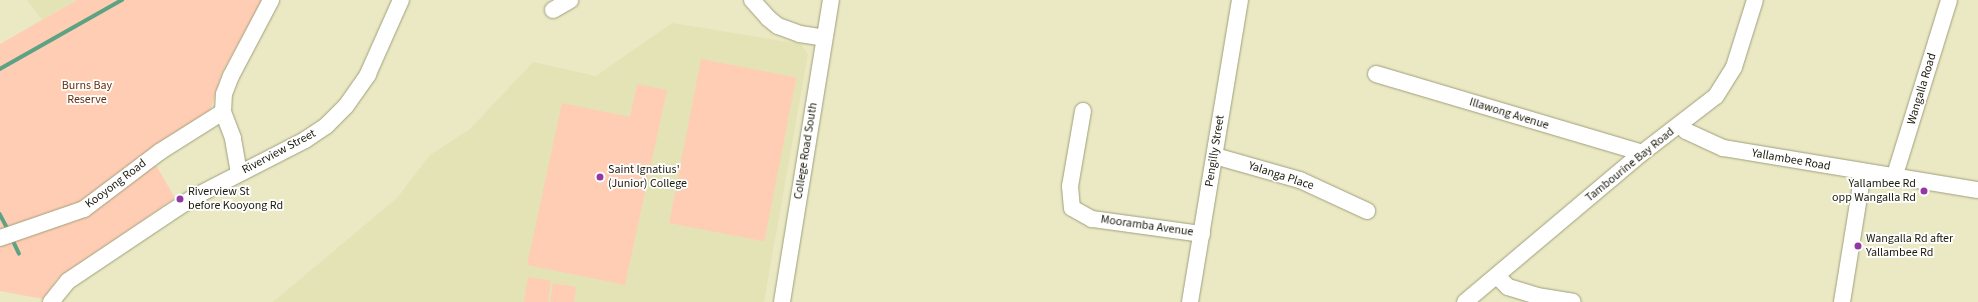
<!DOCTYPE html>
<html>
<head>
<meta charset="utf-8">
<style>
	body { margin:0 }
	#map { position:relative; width:1978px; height:302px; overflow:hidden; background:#eae9c4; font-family:"Source Sans 3",sans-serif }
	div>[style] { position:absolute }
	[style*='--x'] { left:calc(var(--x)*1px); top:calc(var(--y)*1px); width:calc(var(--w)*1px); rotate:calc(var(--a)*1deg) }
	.built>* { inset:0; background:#e4e3b5 }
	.green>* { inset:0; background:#ffcdb4; transform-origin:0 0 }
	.stream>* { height:3.5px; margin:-1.75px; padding:0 1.75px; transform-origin:1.75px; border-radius:1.75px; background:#5ca383 }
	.roads { filter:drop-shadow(0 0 1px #a09f7c) drop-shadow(0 0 1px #a09f7c) }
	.minor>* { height:16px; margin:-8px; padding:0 8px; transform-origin:8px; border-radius:8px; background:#fff }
	.dots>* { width:11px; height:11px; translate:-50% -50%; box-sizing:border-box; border:2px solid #fff; border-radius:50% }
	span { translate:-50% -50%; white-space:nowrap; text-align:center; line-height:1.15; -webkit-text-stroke:3.5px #fff; paint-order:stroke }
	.park-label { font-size:12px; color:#682f0c }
	.street-label { font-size:12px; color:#1c1b0d }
	.poi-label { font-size:12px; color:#1c1b0d }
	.left { translate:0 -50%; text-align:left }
	.right { translate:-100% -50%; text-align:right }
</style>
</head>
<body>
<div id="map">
	<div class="built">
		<div style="clip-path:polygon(27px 0,76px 0,42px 20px)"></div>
		<div style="clip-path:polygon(672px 23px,801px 44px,808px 54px,764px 302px,273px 302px,397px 198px,430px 155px,470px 129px,533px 62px,596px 76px)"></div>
	</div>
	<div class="green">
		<div style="clip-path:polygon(77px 0,262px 0,222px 73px,210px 111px,149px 153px,175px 198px,57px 279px,43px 299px,0 291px,0 44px)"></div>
		<div style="left:701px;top:59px;width:97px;height:167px;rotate:11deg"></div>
		<div style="clip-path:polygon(637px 84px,667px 90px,625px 285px,527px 265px,562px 103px,630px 117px)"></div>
		<div style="clip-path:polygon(528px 277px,551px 281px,548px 302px,524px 302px)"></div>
		<div style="clip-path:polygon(553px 283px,576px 287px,574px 302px,550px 302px)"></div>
	</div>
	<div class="stream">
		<div style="--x:0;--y:69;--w:140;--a:-29.5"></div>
		<div style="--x:0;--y:214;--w:19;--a:62"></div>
		<div style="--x:12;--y:238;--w:17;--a:65"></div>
	</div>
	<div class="roads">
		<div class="minor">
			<div style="--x:752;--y:0;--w:24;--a:48"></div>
			<div style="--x:768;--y:18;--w:13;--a:39"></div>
			<div style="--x:778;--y:26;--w:23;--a:20"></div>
			<div style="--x:800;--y:34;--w:24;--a:9"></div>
			<div style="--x:553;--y:10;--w:20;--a:-30"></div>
			<div style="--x:1376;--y:74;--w:277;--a:16.5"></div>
			<div style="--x:1083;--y:111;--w:76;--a:99.8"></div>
			<div style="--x:1070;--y:186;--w:22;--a:85"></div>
			<div style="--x:1072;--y:208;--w:23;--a:29"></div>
			<div style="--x:1092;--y:219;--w:111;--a:7.8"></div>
			<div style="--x:1681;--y:125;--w:8;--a:50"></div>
			<div style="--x:1686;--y:131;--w:41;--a:24.7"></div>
			<div style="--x:1723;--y:148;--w:258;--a:9.4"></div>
			<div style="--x:1215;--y:156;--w:88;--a:15.8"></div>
			<div style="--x:1300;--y:180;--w:74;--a:24.8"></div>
			<div style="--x:239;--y:173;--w:36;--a:-100"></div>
			<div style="--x:233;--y:138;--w:28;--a:-111"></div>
			<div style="--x:223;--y:112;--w:18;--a:-87"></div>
			<div style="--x:224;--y:94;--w:19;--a:-69"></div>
			<div style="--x:231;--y:76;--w:86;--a:-62.2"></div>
			<div style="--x:1894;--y:178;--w:186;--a:-72.8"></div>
			<div style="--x:0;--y:238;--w:89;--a:-19"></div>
			<div style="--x:84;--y:209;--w:96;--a:-37"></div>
			<div style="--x:161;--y:151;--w:73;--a:-32.2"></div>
			<div style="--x:1497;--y:276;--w:16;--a:45"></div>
			<div style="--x:1508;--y:287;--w:30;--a:17"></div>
			<div style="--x:1537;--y:296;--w:36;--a:9"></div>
			<div style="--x:51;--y:302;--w:27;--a:-51"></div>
			<div style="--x:68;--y:281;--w:120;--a:-33.8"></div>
			<div style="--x:168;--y:214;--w:33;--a:-33"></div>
			<div style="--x:196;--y:196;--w:123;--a:-27.2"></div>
			<div style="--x:305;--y:140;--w:25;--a:-34"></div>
			<div style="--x:326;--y:126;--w:28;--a:-45"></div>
			<div style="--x:346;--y:106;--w:39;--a:-55"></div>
			<div style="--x:368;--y:74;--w:81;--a:-66"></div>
			<div style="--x:782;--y:302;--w:306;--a:-80.8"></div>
			<div style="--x:1190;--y:302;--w:306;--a:-80.6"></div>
			<div style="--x:1465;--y:302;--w:231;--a:-40.1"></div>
			<div style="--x:1642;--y:153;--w:93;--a:-37.6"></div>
			<div style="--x:1716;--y:96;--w:34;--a:-58"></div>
			<div style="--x:1734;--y:67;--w:70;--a:-72.6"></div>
			<div style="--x:1842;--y:302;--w:131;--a:-80.8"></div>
		</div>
	</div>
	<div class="dots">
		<div style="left:600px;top:177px;background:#9338a3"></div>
		<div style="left:1924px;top:191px;background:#9338a3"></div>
		<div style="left:180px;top:199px;background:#9338a3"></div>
		<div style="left:1858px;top:246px;background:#9338a3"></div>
	</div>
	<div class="park-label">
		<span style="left:87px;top:93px">Burns Bay<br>Reserve</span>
	</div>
	<div class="street-label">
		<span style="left:1922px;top:89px;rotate:-73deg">Wangalla Road</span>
		<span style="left:1509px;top:114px;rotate:17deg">Illawong Avenue</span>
		<span style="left:806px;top:151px;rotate:-81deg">College Road South</span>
		<span style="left:1215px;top:151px;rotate:-81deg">Pengilly Street</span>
		<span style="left:279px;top:152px;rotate:-28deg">Riverview Street</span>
		<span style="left:1791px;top:160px;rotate:10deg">Yallambee Road</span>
		<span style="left:1630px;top:165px;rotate:-39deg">Tambourine Bay Road</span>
		<span style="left:1281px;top:176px;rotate:18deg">Yalanga Place</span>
		<span style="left:116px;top:184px;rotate:-37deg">Kooyong Road</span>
		<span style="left:1147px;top:226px;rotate:8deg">Mooramba Avenue</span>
	</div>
	<div class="poi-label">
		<span class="left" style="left:608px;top:177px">Saint Ignatius'<br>(Junior) College</span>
		<span class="right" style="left:1916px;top:191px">Yallambee Rd<br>opp Wangalla Rd</span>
		<span class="left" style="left:188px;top:199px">Riverview St<br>before Kooyong Rd</span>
		<span class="left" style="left:1866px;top:246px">Wangalla Rd after<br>Yallambee Rd</span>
	</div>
</div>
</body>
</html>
